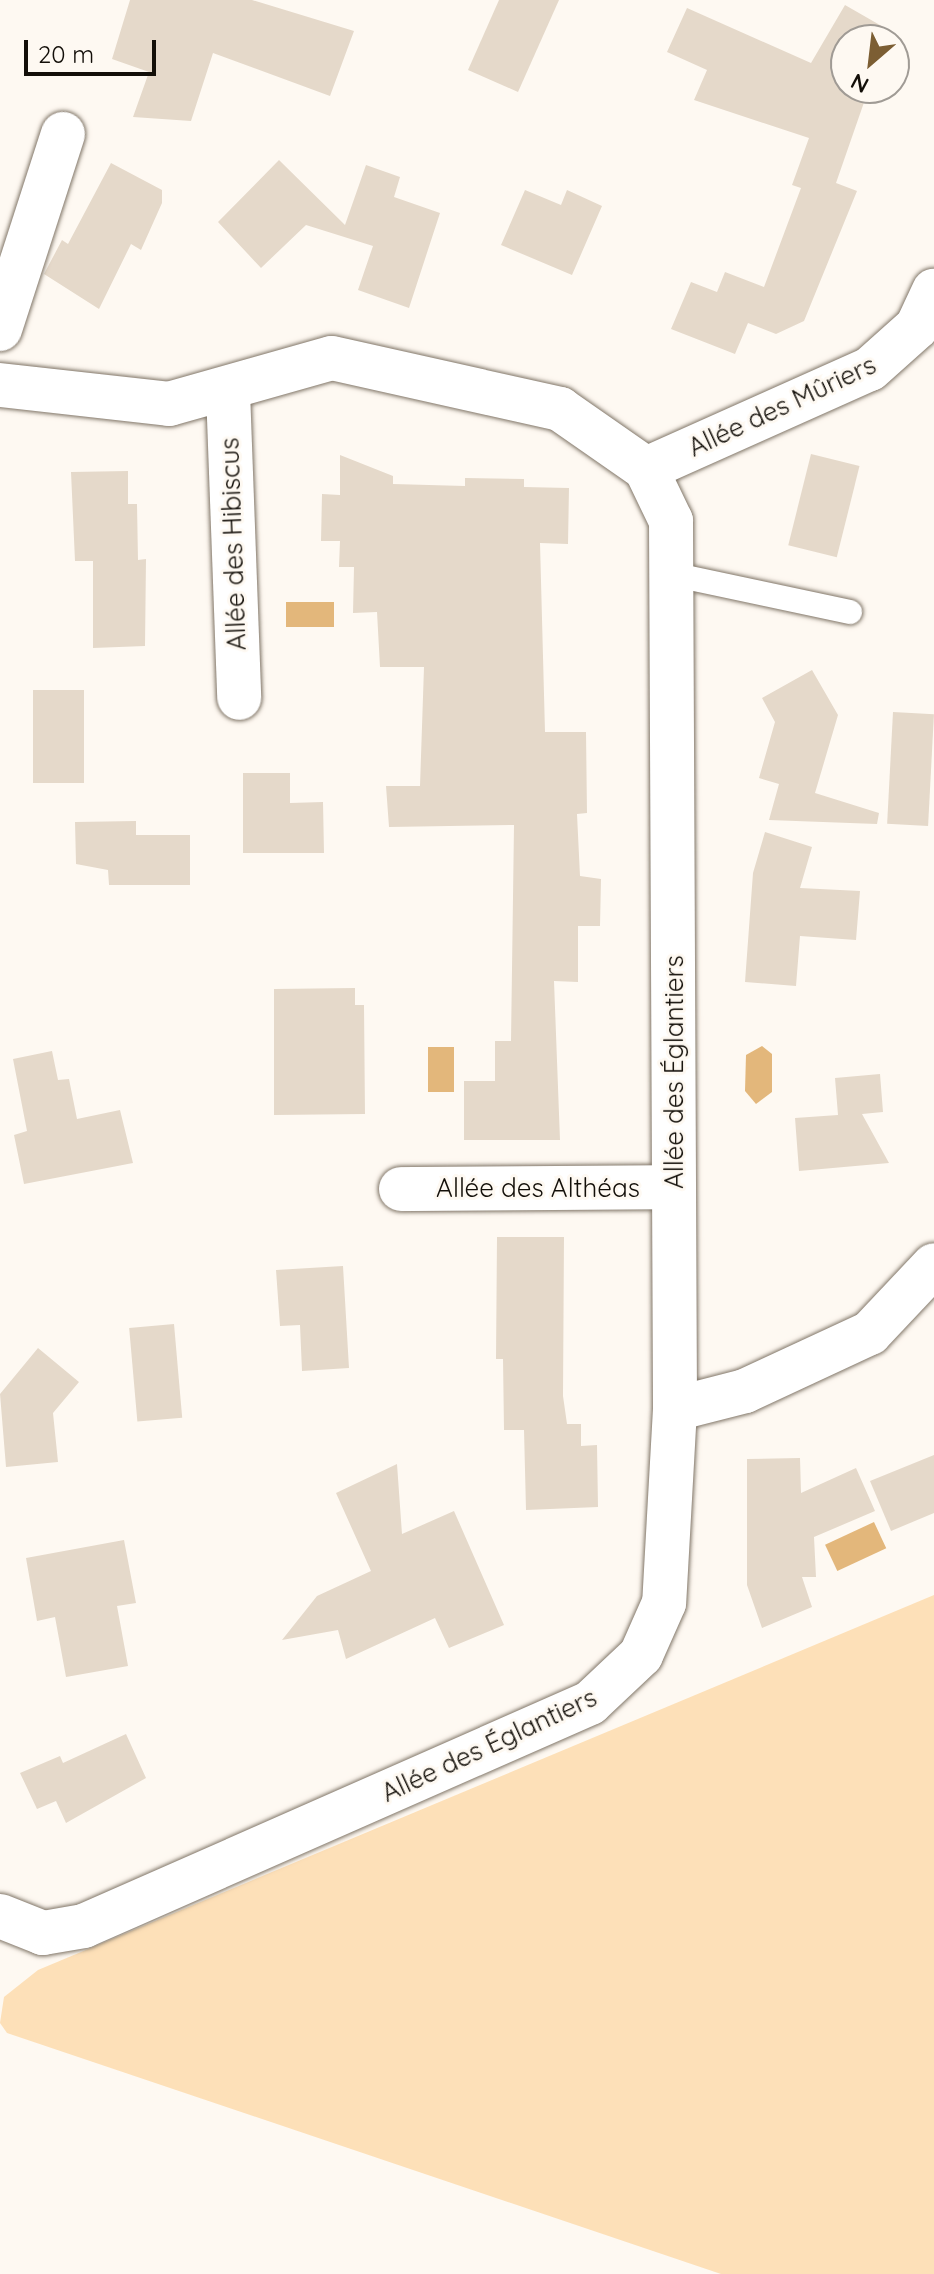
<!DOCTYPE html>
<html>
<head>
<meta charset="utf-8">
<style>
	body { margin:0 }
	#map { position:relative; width:934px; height:2274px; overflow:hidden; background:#fef9f2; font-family:Quicksand,sans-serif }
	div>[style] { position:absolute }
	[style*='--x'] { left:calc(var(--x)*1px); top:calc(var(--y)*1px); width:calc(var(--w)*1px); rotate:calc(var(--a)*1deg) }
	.green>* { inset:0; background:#fde0b8 }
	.water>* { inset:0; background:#e3b77b; transform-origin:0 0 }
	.building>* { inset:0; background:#e5d9ca; transform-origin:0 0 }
	.roads { filter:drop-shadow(0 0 2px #817668) drop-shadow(0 0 2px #817668) }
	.lane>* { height:24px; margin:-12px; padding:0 12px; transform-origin:12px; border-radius:12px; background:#fff }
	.street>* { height:44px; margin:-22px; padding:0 22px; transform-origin:22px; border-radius:22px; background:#fff }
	span { translate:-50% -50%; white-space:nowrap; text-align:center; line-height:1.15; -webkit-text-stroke:6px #fef9f2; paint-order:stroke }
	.street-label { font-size:26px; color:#130f09 }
	.north { position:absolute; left:830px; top:24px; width:80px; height:80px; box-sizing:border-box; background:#fef9f2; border:2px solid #a09b95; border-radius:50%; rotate:208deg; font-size:22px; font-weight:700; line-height:32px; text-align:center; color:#130f09 }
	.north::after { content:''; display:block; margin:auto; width:28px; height:36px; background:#7c5e33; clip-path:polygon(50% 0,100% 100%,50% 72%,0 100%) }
	.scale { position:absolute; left:24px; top:40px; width:132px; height:36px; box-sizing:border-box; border:4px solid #130f09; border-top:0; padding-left:10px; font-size:24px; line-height:28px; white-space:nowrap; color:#130f09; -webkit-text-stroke:6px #fef9f2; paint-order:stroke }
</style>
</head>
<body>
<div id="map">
	<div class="green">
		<div style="clip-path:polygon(934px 1595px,934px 2274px,721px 2274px,7px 2033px,0 2023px,4px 1997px,38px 1970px)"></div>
	</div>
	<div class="water">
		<div style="left:286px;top:602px;width:48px;height:25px"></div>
		<div style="clip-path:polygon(762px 1046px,772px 1054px,772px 1092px,756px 1104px,745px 1091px,746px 1055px)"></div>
		<div style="left:428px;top:1047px;width:26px;height:45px"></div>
		<div style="left:874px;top:1522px;width:29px;height:54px;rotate:65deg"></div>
	</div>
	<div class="building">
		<div style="clip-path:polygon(130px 0,252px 0,354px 31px,330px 96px,213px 53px,191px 121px,133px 117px,149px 72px,112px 59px)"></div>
		<div style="clip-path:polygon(499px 0,559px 0,518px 92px,468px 70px)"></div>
		<div style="clip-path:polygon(845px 5px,899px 36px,894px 44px,846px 40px,846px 88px,869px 88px,836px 183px,857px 191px,804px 321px,776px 334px,748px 323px,735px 354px,671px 329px,691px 282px,717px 292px,725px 272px,764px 287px,801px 188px,792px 185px,809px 138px,694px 100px,707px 70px,667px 52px,687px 8px,811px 63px)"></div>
		<div style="clip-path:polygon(279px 160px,345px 225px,366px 165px,400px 177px,394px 197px,440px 213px,409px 308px,358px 290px,373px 246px,306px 225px,261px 268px,218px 222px)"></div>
		<div style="clip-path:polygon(111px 163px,162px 190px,162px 203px,141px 250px,131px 244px,99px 309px,44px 274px,62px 240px,68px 244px)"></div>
		<div style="clip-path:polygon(525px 190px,561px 205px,567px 190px,602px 206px,572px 275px,501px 245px)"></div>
		<div style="left:811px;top:454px;width:50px;height:94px;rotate:14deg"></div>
		<div style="clip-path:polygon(340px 455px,393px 476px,393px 484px,465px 486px,465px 478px,524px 479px,524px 487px,569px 488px,568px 544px,540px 543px,545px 732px,586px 732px,587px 813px,577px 814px,580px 876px,601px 879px,600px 926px,578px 926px,578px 982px,554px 981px,560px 1140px,464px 1140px,464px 1081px,495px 1081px,495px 1041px,511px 1041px,514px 825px,389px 827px,386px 786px,420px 786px,424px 667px,380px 667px,377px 612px,353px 613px,354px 567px,339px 567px,340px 541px,321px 541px,322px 494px,340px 495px)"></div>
		<div style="clip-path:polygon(128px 471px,128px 504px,137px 504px,138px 560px,146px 559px,145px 646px,93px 648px,93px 561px,75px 561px,71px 472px)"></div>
		<div style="clip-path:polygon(812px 670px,838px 715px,815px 793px,879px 813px,877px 824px,769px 820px,779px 784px,759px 778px,775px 722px,762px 698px)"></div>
		<div style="left:33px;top:690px;width:51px;height:93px"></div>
		<div style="left:893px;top:712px;width:41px;height:112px;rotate:3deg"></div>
		<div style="clip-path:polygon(243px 773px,290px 773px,290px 803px,323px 802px,324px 853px,243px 853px)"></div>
		<div style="clip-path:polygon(136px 821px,136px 835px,190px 835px,190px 885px,109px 885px,108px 870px,76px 864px,75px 822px)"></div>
		<div style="clip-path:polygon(765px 832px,812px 847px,800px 888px,860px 891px,856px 940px,800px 936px,796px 986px,745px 982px,753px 873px)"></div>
		<div style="clip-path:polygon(355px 988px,355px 1005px,364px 1005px,365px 1114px,274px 1115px,274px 989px)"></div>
		<div style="clip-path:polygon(52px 1051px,58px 1080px,69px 1079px,77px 1119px,120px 1110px,133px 1163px,24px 1184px,14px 1135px,27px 1131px,13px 1059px)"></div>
		<div style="clip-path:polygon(880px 1074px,883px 1112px,862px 1114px,889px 1163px,799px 1171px,795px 1118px,838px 1115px,835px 1078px)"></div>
		<div style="clip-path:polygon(497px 1237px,564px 1237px,563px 1396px,567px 1424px,581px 1424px,581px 1446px,597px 1445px,598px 1507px,526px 1510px,524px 1430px,504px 1430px,503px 1359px,496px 1359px)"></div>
		<div style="clip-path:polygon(343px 1266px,349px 1368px,302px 1371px,300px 1325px,280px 1326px,276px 1270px)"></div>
		<div style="left:174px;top:1324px;width:94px;height:45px;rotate:85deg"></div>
		<div style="clip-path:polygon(38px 1348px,79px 1382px,53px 1413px,58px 1462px,6px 1467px,0 1394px)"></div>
		<div style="clip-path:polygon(934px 1455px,934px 1513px,891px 1531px,870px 1481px)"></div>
		<div style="clip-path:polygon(800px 1458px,801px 1493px,856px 1468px,875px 1511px,814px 1537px,816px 1577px,802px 1577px,812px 1607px,762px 1628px,747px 1585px,747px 1459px)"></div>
		<div style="clip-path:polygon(397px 1464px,402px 1534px,454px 1511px,504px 1625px,449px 1648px,435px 1618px,346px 1659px,338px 1630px,282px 1640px,317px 1596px,371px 1571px,336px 1493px)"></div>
		<div style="clip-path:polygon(124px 1540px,136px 1603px,117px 1606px,128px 1666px,66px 1677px,55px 1617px,37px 1621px,26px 1558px)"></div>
		<div style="clip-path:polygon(126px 1734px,146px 1778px,66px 1823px,56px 1801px,37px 1809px,20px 1773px,60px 1756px,63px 1763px)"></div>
	</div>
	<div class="roads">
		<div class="lane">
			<div style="--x:671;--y:574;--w:183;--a:12"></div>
		</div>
		<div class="street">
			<div style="--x:0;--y:329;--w:205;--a:-72.1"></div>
			<div style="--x:0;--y:385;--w:170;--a:6.4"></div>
			<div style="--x:169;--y:404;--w:169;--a:-15.8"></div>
			<div style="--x:332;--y:358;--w:234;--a:12.6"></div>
			<div style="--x:560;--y:409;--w:105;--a:34.9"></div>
			<div style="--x:646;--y:469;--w:58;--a:64.3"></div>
			<div style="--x:671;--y:521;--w:888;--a:89.74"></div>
			<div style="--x:675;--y:1409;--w:194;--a:93.2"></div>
			<div style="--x:664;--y:1603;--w:57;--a:113.9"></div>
			<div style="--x:641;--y:1655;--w:70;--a:136.7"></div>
			<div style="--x:590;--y:1703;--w:553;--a:156.22"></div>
			<div style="--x:84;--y:1926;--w:42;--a:170.3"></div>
			<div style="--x:43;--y:1933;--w:46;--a:-158.4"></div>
			<div style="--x:228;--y:391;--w:307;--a:87.9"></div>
			<div style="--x:646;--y:469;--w:245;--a:-24.1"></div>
			<div style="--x:870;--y:369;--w:63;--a:-41.8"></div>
			<div style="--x:917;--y:327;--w:40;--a:-65"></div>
			<div style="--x:401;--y:1189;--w:273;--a:-0.4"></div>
			<div style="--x:675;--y:1409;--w:72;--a:-14.4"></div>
			<div style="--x:745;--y:1391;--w:138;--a:-24.9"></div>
			<div style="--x:870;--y:1333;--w:93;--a:-46.7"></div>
		</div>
	</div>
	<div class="street-label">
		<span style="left:782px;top:406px;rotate:-25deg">Allée des Mûriers</span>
		<span style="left:233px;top:544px;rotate:-92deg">Allée des Hibiscus</span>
		<span style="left:674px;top:1072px;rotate:-90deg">Allée des Églantiers</span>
		<span style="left:538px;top:1188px">Allée des Althéas</span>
		<span style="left:489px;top:1745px;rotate:-25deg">Allée des Églantiers</span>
	</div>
	<div class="north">N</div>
	<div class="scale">20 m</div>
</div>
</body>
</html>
